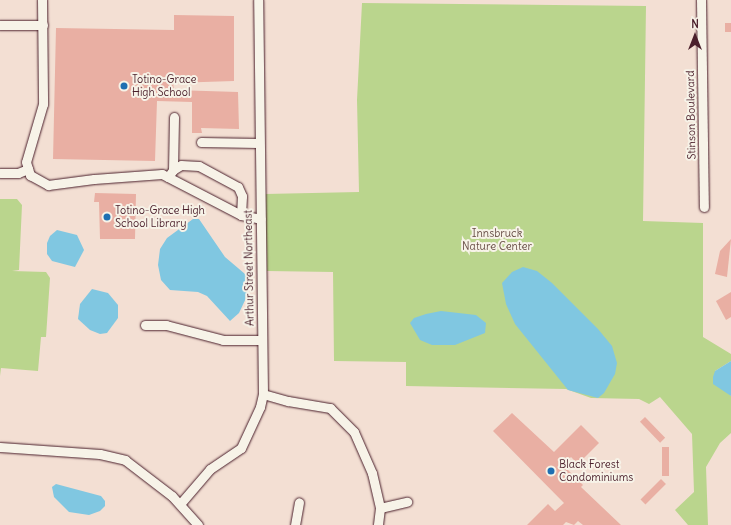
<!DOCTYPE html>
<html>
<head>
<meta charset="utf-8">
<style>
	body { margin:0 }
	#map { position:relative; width:731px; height:525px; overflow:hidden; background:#f3dfd3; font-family:Delius,sans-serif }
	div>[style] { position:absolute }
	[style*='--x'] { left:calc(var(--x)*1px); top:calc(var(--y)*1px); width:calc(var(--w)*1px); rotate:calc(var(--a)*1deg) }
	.green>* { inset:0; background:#bad58d }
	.water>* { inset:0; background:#80c7e1 }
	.building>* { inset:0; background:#e9afa3; transform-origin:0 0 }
	.roads { filter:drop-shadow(0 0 1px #4a1f2b) drop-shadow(0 0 1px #4a1f2b) }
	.minor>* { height:9px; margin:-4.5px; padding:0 4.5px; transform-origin:4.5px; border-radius:4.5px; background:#f7f3e8 }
	.dots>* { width:11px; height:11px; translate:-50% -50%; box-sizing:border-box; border:2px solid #f7f3e8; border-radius:50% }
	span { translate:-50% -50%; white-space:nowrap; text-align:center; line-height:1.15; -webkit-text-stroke:4px #f7f3e8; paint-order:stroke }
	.poi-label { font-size:11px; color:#4a1f2b }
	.left { translate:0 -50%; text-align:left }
	.street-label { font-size:11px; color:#4a1f2b }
	.park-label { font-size:11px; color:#664c44 }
	.north { position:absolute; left:675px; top:16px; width:40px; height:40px; -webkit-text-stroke:3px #f7f3e8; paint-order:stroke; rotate:0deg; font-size:11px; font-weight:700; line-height:16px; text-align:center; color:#4a1f2b }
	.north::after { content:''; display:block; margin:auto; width:14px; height:18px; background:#4a1f2b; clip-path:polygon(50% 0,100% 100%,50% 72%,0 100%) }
</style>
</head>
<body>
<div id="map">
	<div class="green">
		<div style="clip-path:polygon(362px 3px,646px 6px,643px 221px,703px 223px,703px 337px,731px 354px,731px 361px,715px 371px,731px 396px,731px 433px,720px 443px,706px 467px,708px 525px,688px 525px,675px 510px,694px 492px,692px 434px,660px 397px,649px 404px,639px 399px,591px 398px,566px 389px,406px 386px,406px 362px,334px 361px,333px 272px,267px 271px,265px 194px,359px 192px,357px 100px)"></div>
		<div style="clip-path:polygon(0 199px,17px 199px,22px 205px,19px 270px,12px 271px,46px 272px,50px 278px,46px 337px,41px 337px,38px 371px,1px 368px,0 376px)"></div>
	</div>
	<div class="water">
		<div style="clip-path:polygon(193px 219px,199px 219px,225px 257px,245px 274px,249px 285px,247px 296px,239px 313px,230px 321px,207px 296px,198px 292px,170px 290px,161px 280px,158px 265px,160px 249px,167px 238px)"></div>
		<div style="clip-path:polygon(57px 230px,77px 235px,84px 250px,75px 267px,52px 261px,47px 254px,47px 243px,50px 236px)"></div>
		<div style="clip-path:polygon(523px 267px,537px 271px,552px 283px,598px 329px,612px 346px,617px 363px,615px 374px,604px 393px,598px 398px,568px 390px,515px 324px,506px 304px,502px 283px,512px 272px)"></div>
		<div style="clip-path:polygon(92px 289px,108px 293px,118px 305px,118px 318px,107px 333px,100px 334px,90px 330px,78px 319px,80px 304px)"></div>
		<div style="clip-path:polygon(441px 311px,476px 315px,486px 323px,485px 333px,455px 345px,432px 345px,420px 340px,410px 323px,414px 318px,426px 314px)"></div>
		<div style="clip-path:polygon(731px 361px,731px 396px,713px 384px,713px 377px,715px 371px)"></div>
		<div style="clip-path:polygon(56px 484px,101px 496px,105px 501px,105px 506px,100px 511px,89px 515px,69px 512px,54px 497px,52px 487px)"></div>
	</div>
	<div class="building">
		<div style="clip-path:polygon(174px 15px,234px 16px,234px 81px,173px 83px,174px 90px,238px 92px,239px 129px,201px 128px,202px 133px,192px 133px,192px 102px,157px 101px,155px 161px,53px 159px,56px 28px,174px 30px)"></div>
		<div style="left:725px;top:23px;width:6px;height:9px"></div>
		<div style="clip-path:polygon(95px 193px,136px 194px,135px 239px,100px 239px,99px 202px,94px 202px)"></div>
		<div style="clip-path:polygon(731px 239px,727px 277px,715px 274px,720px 251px)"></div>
		<div style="clip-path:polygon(731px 292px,731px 317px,726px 320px,716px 301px)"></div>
		<div style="clip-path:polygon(512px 413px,554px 452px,581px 425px,599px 443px,578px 464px,571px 457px,563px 465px,583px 485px,581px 487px,621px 525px,583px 525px,578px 521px,574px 525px,566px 522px,563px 525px,527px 525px,548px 504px,555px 511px,564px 503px,493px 431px)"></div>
		<div style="left:645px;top:417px;width:29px;height:7px;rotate:46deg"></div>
		<div style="left:662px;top:447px;width:7px;height:29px"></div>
		<div style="left:661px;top:479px;width:7px;height:29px;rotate:45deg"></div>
	</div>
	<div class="roads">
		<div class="minor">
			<div style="--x:42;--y:0;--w:104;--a:89.4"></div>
			<div style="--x:43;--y:104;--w:60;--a:106.3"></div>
			<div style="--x:26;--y:162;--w:14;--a:73"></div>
			<div style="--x:30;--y:175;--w:21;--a:29"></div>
			<div style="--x:48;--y:185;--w:46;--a:-7.4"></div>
			<div style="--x:94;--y:179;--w:68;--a:-4.2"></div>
			<div style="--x:162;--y:174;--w:89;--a:27.4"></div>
			<div style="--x:241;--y:215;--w:20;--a:11"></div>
			<div style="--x:701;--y:0;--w:207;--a:89.2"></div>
			<div style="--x:0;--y:25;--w:43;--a:0"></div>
			<div style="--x:201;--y:142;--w:57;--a:1"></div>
			<div style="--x:173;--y:170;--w:53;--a:-88.9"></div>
			<div style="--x:0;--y:173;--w:18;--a:0"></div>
			<div style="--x:18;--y:173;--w:11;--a:-22"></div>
			<div style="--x:168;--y:177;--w:9;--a:-54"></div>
			<div style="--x:173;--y:170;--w:9;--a:-32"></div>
			<div style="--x:181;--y:165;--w:18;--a:3"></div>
			<div style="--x:199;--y:166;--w:44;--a:28.3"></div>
			<div style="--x:238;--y:187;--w:10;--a:66"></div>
			<div style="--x:242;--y:196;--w:19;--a:93"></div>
			<div style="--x:145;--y:325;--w:21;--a:0"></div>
			<div style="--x:166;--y:325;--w:59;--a:14.7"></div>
			<div style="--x:223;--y:340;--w:39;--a:0"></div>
			<div style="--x:263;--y:394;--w:26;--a:16"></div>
			<div style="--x:288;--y:401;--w:43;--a:9.5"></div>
			<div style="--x:330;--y:408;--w:34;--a:45"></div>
			<div style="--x:354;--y:432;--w:45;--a:66.3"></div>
			<div style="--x:372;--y:473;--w:36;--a:77"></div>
			<div style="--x:380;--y:508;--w:17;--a:97"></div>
			<div style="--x:0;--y:447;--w:100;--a:4"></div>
			<div style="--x:100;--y:454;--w:26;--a:13"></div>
			<div style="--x:125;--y:460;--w:59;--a:37.5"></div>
			<div style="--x:172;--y:496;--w:39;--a:48"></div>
			<div style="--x:180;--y:504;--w:46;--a:-49.4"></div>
			<div style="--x:210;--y:469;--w:37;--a:-34"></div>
			<div style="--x:241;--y:448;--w:45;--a:-65.1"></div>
			<div style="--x:260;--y:407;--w:13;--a:-77"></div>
			<div style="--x:263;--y:394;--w:394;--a:-90.7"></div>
			<div style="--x:380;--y:508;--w:28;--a:-13"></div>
			<div style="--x:295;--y:525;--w:23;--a:-80"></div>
		</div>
	</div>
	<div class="dots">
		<div style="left:124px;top:86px;background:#1f6fb2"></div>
		<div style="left:107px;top:217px;background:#1f6fb2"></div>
		<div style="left:551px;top:471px;background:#1f6fb2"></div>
	</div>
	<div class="poi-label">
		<span class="left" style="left:132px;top:86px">Totino-Grace<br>High School</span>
		<span class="left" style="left:115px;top:217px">Totino-Grace High<br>School Library</span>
		<span class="left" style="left:559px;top:471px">Black Forest<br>Condominiums</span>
	</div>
	<div class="street-label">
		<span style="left:691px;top:115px;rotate:-91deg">Stinson Boulevard</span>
		<span style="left:249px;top:268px;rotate:-91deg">Arthur Street Northeast</span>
	</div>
	<div class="park-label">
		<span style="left:497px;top:240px">Innsbruck<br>Nature Center</span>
	</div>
	<div class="north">N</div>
</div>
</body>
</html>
